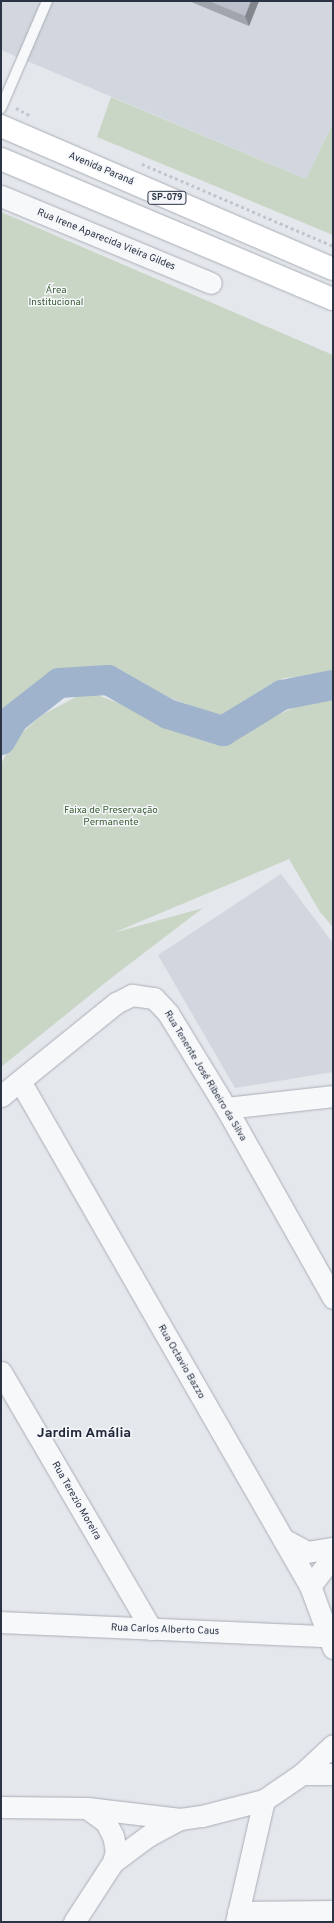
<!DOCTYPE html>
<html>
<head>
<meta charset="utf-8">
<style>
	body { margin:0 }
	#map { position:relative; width:334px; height:1923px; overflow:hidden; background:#e4e7ec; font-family:Overpass,sans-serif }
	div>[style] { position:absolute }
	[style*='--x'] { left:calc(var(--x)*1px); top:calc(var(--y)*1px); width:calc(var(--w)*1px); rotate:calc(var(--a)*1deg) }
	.built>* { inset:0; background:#d2d6de }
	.green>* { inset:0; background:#c9d6c5 }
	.river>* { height:30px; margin:-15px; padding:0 15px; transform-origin:15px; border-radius:15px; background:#9fb4cc }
	.path>* { height:2.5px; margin-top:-1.25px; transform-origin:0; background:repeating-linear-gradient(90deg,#c2c5cb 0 3px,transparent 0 6px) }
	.roads { filter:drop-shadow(0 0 1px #a9aeb7) drop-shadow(0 0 1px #a9aeb7) }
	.service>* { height:10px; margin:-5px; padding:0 5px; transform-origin:5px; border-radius:5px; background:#f7f8fa }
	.minor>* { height:21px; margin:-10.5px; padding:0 10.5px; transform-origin:10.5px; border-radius:10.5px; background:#f7f8fa }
	.primary>* { height:22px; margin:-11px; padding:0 11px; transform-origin:11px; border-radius:11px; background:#fff }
	.wall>* { inset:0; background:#a1a5ae }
	.shaded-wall>* { inset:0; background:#83868d }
	.building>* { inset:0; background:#bbc0ca }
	span { translate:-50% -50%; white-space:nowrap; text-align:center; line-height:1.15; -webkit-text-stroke:3px #f4f6f9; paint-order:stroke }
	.shield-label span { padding:1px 3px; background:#f4f6f9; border:1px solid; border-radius:3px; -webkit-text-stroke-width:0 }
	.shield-label { font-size:9px; color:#2b3445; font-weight:700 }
	.street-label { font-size:10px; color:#2b3445 }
	.park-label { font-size:10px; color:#3f6138 }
	.district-label { font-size:14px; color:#1d2536; font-weight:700 }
	.frame { position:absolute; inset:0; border:2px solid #2b3445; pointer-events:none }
</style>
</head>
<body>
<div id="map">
	<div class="built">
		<div style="clip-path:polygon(1px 1px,333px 1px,333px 123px,306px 179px,1px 50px)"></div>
		<div style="clip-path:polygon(281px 874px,333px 943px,333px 1072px,235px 1088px,158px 955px)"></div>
	</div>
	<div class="green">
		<div style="clip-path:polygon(111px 97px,306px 179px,333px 123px,333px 235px,97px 137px)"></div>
		<div style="clip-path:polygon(1px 212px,333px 355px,333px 674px,284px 678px,225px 718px,170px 698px,114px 667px,61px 669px,20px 696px,1px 716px)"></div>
		<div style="clip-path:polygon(87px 691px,218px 741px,307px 702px,333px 699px,333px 927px,320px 912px,289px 859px,113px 933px,203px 908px,115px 975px,1px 1067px,1px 764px,14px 739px,44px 714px)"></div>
	</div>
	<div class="river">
		<div style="--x:1;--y:740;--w:24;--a:-60"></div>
		<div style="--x:13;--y:719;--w:58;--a:-38"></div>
		<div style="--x:59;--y:683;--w:49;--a:-3.5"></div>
		<div style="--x:108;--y:680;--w:69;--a:29.5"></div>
		<div style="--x:168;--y:714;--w:58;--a:17.2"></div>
		<div style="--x:223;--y:731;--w:69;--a:-31.4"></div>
		<div style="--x:282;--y:695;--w:52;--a:-11.1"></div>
	</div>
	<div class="path">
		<div style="--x:16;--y:108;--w:17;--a:28"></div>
		<div style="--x:142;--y:164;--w:208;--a:23.2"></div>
	</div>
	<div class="roads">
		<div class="service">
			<div style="--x:1;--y:108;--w:116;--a:-66.7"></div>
		</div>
		<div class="minor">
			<div style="--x:1;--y:196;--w:227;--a:22.5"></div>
			<div style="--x:20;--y:1081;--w:582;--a:60.13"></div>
			<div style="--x:310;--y:1586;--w:66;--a:69.6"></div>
			<div style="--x:1;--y:1096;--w:148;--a:-39"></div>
			<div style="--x:116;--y:1003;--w:18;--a:-27"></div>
			<div style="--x:132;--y:995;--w:22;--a:8"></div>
			<div style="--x:154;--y:998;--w:21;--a:47"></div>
			<div style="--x:168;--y:1013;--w:111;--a:58.6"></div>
			<div style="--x:226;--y:1108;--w:218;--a:60.6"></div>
			<div style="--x:226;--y:1108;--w:108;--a:-6.4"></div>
			<div style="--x:1;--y:1372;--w:298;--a:59.7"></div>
			<div style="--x:283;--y:1539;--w:27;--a:28"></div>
			<div style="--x:307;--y:1552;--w:26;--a:-9"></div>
			<div style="--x:310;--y:1586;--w:37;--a:-52"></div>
			<div style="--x:1;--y:1622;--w:327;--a:2.5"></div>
			<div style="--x:302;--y:1774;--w:31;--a:0"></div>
			<div style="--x:1;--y:1807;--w:86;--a:0.7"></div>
			<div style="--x:87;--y:1808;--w:94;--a:6.7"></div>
			<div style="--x:180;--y:1819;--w:22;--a:-8"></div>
			<div style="--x:202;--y:1816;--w:64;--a:-14.5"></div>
			<div style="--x:264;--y:1800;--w:46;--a:-34.4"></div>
			<div style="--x:302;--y:1774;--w:42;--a:-43.1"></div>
			<div style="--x:113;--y:1862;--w:44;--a:-36.6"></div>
			<div style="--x:148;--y:1836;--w:36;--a:-28"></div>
			<div style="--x:238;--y:1912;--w:95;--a:-0.6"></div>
			<div style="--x:74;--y:1922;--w:72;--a:-57"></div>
			<div style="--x:113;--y:1862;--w:11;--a:-75"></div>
			<div style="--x:116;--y:1851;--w:15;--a:-101"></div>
			<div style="--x:113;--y:1836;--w:16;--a:-117"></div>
			<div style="--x:106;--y:1822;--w:24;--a:-144"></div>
			<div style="--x:236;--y:1922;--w:125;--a:-77.1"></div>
		</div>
		<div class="primary">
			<div style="--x:1;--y:126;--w:361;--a:23.3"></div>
			<div style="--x:1;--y:159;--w:360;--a:22.9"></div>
		</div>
	</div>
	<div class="wall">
		<div style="clip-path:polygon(189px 1px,259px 1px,249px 26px)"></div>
	</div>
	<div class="shaded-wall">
		<div style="clip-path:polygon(251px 1px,259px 1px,249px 26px,245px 16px)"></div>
	</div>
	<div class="building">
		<div style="clip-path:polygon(209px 1px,251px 1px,245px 16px)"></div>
	</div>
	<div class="shield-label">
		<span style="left:167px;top:198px">SP-079</span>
	</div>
	<div class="street-label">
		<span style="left:101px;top:169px;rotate:23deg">Avenida Paraná</span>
		<span style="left:106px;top:240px;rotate:22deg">Rua Irene Aparecida Vieira Gildes</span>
		<span style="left:205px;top:1076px;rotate:59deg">Rua Tenente José Ribeiro da Silva</span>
		<span style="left:181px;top:1362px;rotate:60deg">Rua Octavio Bazzo</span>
		<span style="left:76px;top:1501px;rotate:60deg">Rua Terezio Moreira</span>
		<span style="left:165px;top:1630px;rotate:2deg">Rua Carlos Alberto Caus</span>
	</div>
	<div class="park-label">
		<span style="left:56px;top:296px">Área<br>Institucional</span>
		<span style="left:111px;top:816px">Faixa de Preservação<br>Permanente</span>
	</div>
	<div class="district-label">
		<span style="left:84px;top:1434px">Jardim Amália</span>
	</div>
	<div class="frame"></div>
</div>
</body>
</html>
